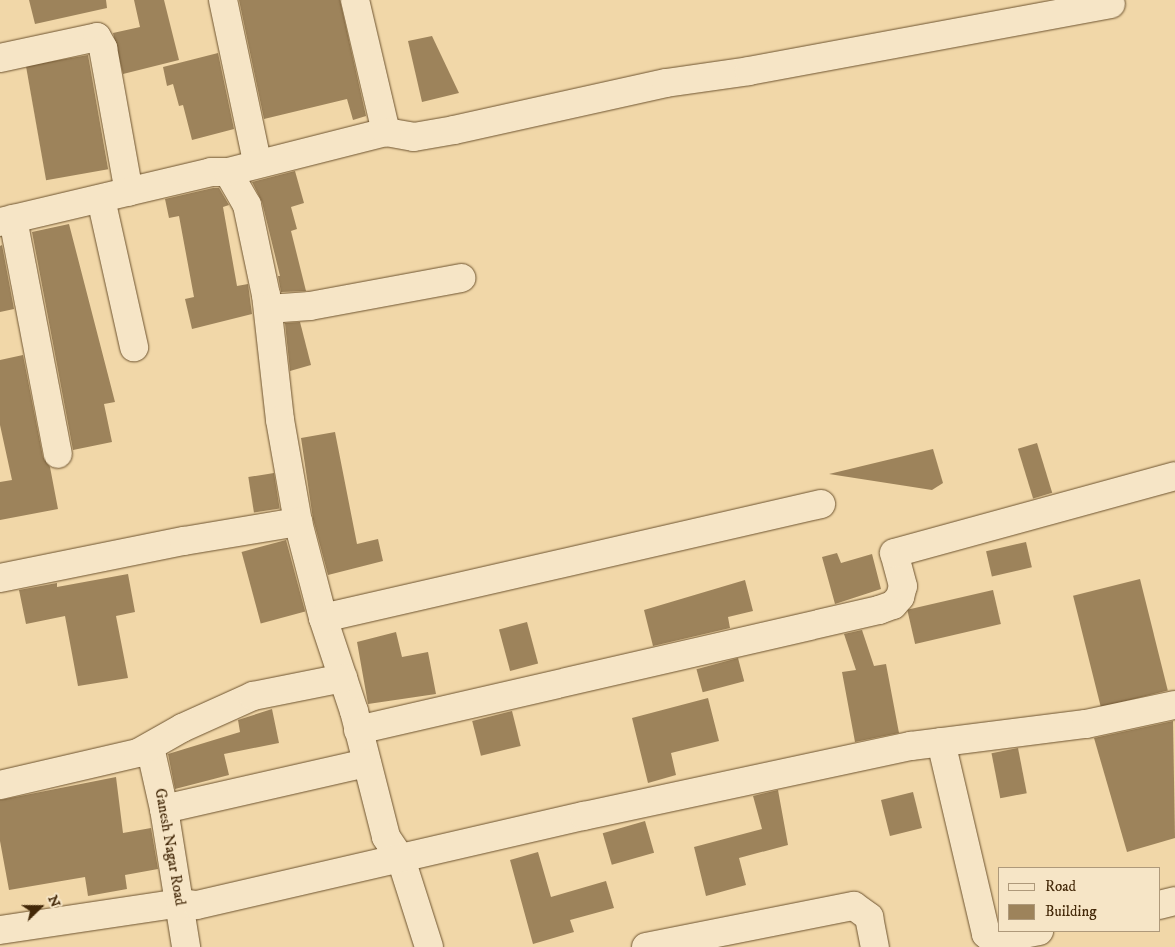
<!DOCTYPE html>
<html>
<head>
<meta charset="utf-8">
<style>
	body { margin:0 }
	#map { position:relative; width:1175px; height:947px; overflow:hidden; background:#f1d7a8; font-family:"IM FELL DW Pica",serif }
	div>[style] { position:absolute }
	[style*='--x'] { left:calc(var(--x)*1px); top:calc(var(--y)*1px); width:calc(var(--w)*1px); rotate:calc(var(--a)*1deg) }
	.building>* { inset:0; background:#9d835b; transform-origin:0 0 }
	.roads { filter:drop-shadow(0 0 1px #6e5430) drop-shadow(0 0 1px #6e5430) }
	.minor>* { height:28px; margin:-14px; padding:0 14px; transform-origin:14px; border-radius:14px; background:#f6e5c6 }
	span { translate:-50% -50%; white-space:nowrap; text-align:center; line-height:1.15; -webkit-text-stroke:4px #f6e5c6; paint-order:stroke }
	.street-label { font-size:15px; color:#432808 }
	.legend { position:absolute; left:998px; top:867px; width:162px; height:65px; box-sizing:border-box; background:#f6e5c6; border:1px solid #ae997a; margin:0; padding:6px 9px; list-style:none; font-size:15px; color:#432808 }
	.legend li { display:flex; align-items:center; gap:10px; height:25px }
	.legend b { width:25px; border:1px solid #ae997a }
	.north { position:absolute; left:15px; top:882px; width:50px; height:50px; -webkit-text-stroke:4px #f6e5c6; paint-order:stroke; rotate:68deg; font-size:14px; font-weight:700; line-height:20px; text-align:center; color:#432808 }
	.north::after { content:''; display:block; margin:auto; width:18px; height:22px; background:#432808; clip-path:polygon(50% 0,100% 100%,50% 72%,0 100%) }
</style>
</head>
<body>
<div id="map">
	<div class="building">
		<div style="clip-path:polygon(29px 0,106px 0,107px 8px,35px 24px)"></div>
		<div style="clip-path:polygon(134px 0,164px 0,179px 60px,123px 74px,113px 33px,140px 27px)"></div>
		<div style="clip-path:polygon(239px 0,340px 0,366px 116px,353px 120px,347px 99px,264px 119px)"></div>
		<div style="clip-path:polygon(432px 36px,459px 93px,422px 102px,408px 41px)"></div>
		<div style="clip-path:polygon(218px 53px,234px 129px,192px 140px,183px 105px,179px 106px,173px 84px,167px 86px,163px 67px)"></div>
		<div style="left:88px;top:55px;width:116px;height:63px;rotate:80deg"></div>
		<div style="clip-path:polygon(295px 171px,304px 203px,291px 207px,297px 229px,291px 231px,306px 291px,281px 292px,278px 276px,280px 276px,262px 202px,252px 182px)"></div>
		<div style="clip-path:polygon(213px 188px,219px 188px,229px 205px,223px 207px,237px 286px,248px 284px,252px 314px,192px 329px,185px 299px,194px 297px,179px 216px,169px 218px,165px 199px)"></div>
		<div style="clip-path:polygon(69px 224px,115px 402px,104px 404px,112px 442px,73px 450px,32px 232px)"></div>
		<div style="clip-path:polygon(2px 245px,14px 309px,0 312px,0 246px)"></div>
		<div style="clip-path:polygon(300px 322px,311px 365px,290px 371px,285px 323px)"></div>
		<div style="clip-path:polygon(23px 355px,43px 457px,50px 467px,58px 509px,0 520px,0 482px,12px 480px,0 425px,0 360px)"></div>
		<div style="clip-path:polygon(335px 432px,357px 544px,378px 539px,383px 561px,328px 575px,313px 519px,301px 438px)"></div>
		<div style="left:1037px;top:443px;width:52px;height:20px;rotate:73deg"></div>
		<div style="clip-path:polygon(933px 449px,943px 483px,932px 490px,829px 474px)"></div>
		<div style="left:274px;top:473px;width:36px;height:26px;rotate:81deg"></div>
		<div style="left:286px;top:540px;width:74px;height:46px;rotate:75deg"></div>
		<div style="left:1026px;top:542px;width:26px;height:41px;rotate:77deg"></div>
		<div style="clip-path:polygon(837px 553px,841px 563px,872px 554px,881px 589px,835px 604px,822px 557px)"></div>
		<div style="clip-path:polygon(128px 574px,135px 612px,116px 616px,128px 678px,78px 686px,65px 616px,26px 624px,19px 590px,57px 583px,57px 587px)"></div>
		<div style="left:1140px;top:579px;width:115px;height:69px;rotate:76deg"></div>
		<div style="clip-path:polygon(745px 580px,753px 611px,728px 617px,730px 628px,653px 646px,644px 610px)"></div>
		<div style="left:993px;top:590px;width:35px;height:88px;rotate:77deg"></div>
		<div style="left:527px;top:622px;width:43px;height:29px;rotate:75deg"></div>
		<div style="clip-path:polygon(862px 630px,874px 666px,886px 664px,899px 733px,855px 742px,842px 672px,856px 670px,844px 634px)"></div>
		<div style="clip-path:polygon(396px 632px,402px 657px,428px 652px,436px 694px,368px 704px,357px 642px)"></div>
		<div style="left:738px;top:658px;width:24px;height:43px;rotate:75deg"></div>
		<div style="clip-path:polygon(708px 698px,719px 741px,671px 753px,676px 775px,648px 783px,632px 718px)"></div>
		<div style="clip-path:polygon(272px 709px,279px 743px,224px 754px,229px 775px,175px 789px,168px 754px,240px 732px,238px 720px)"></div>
		<div style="left:512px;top:711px;width:36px;height:41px;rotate:76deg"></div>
		<div style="clip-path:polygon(1173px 721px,1175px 838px,1127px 852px,1094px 738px)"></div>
		<div style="left:1018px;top:748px;width:46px;height:27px;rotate:79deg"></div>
		<div style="clip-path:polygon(116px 777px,123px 833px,151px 828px,158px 869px,125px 875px,127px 889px,88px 896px,85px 877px,9px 890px,0 841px,0 800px)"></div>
		<div style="clip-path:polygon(778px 790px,788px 845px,739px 858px,746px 885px,706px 896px,694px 847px,762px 829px,753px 796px)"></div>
		<div style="left:913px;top:792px;width:37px;height:33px;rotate:76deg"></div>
		<div style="left:645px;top:821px;width:33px;height:44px;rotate:74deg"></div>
		<div style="clip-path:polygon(538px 852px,551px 897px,606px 881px,614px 908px,570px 920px,574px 932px,533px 944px,510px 860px)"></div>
	</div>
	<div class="roads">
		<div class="minor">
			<div style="--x:223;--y:0;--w:166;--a:78.1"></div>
			<div style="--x:355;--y:0;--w:136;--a:76.8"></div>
			<div style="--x:0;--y:58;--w:99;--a:-12.2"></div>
			<div style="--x:97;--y:37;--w:13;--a:61"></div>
			<div style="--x:103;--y:48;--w:146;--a:79.8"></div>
			<div style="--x:228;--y:172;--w:38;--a:60"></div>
			<div style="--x:247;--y:205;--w:92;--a:78.1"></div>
			<div style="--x:266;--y:295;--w:126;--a:83.6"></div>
			<div style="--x:280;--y:420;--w:104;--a:80"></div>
			<div style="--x:298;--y:522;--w:99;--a:75.4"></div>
			<div style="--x:323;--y:618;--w:98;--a:71.6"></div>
			<div style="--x:354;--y:711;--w:130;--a:75.7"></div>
			<div style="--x:386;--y:837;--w:27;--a:56"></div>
			<div style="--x:401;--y:859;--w:92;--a:72.3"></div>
			<div style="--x:101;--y:199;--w:152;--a:77.4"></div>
			<div style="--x:13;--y:219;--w:239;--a:79.2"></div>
			<div style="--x:0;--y:222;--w:217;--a:-13.3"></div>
			<div style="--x:211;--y:172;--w:17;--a:0"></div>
			<div style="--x:228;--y:172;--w:163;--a:-14.2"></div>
			<div style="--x:386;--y:132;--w:28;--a:10"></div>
			<div style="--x:414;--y:137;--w:41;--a:-9.9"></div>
			<div style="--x:454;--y:130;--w:217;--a:-12.5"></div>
			<div style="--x:666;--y:83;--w:84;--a:-8.2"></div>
			<div style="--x:749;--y:71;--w:368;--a:-10.5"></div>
			<div style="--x:268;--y:309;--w:42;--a:-4.1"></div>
			<div style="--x:310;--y:306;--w:154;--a:-10.5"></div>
			<div style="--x:0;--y:578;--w:188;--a:-11.4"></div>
			<div style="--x:184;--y:541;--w:116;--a:-9.5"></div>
			<div style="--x:323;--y:618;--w:511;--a:-12.89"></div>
			<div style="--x:358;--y:730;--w:535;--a:-12.97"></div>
			<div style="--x:879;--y:610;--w:15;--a:-20"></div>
			<div style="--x:893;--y:605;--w:11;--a:-49"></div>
			<div style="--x:900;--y:597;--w:11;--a:-75"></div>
			<div style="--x:903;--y:586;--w:34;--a:-105"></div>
			<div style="--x:894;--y:553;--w:291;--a:-15.3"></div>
			<div style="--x:941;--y:742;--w:197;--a:76.8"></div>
			<div style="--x:986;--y:934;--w:9;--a:41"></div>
			<div style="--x:993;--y:940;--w:47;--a:-11.1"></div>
			<div style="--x:150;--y:747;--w:64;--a:77.3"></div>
			<div style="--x:164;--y:809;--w:140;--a:80.9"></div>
			<div style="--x:0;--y:785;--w:142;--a:-13.1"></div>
			<div style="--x:138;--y:753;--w:51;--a:-29.6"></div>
			<div style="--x:182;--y:728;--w:78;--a:-24.3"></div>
			<div style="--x:253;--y:696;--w:92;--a:-11.3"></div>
			<div style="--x:164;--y:809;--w:208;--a:-12.8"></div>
			<div style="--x:1159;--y:905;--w:16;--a:-14"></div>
			<div style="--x:0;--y:930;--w:182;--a:-8.5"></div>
			<div style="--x:180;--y:903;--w:17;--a:7"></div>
			<div style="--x:197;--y:905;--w:397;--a:-13"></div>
			<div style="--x:584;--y:816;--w:334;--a:-12.1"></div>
			<div style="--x:911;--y:746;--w:176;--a:-7.2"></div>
			<div style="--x:1086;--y:724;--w:91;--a:-12.1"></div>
			<div style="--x:646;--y:947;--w:212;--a:-11.2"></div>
			<div style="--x:854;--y:906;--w:19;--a:36"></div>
			<div style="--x:869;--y:917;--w:31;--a:79"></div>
		</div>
	</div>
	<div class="street-label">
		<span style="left:170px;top:847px;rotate:80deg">Ganesh Nagar Road</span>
	</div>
	<ul class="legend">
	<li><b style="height:6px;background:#f6e5c6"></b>Road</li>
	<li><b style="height:14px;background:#9d835b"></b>Building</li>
	</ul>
	<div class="north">N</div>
</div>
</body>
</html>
